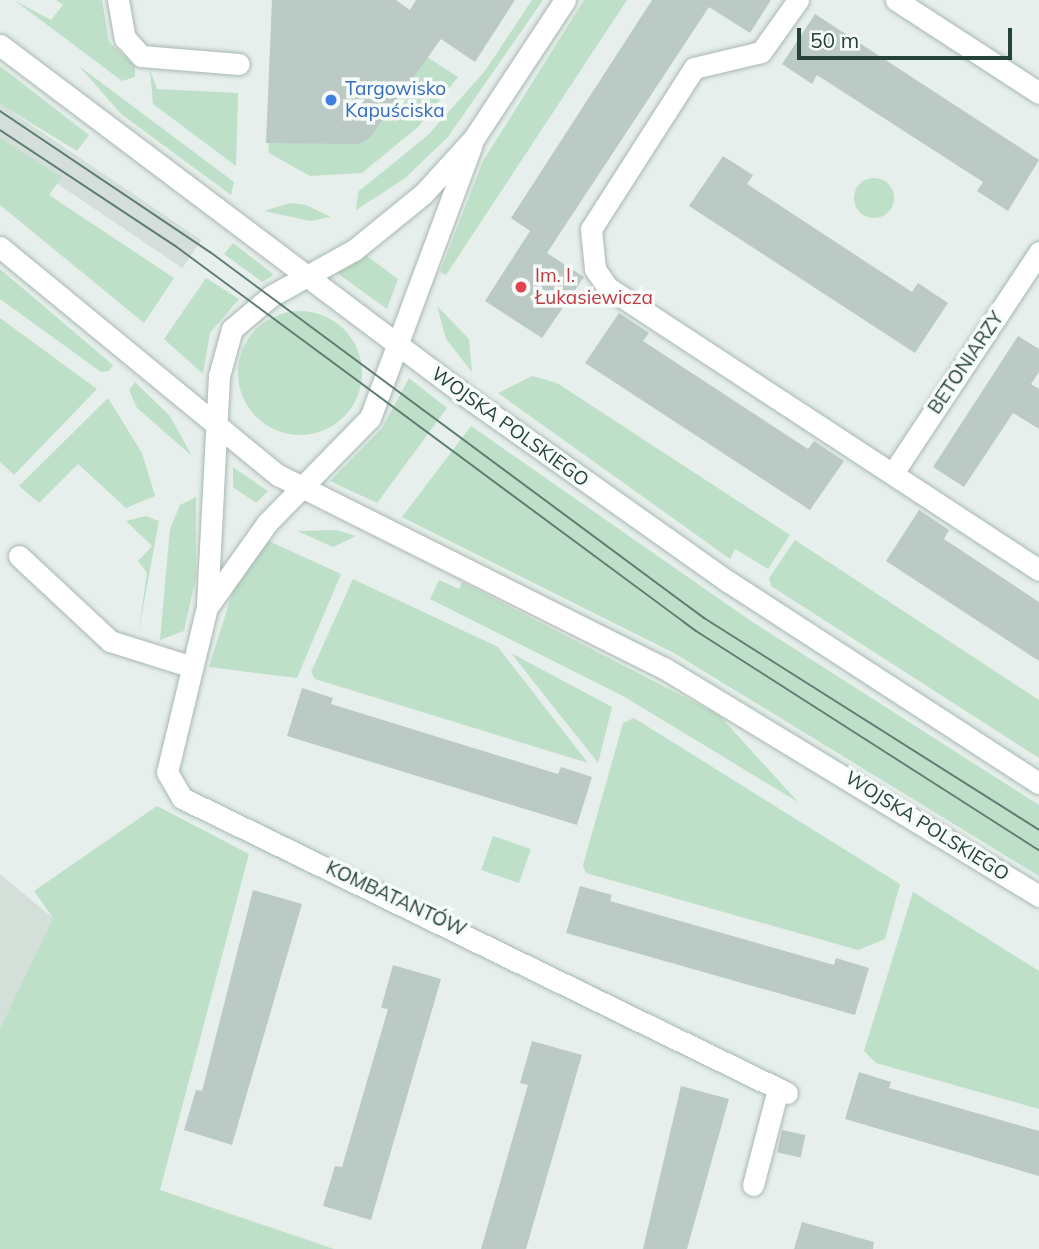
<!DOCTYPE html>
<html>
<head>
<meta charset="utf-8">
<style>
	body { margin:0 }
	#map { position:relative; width:1039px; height:1249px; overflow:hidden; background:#e6efeb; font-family:Mulish,sans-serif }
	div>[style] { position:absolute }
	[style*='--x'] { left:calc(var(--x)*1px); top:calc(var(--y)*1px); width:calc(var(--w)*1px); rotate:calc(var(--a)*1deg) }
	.built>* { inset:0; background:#d4dfda; transform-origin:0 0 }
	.green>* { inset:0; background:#bfe0c8; transform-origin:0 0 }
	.round { border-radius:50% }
	.building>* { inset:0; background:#bbcac4; transform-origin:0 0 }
	.roads { filter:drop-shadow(0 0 2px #a8b8b2) drop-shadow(0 0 2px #a8b8b2) }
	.minor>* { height:21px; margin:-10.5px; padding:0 10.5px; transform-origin:10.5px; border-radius:10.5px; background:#fff }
	.tram>* { height:2px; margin:-1px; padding:0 1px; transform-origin:1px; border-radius:1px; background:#5f7d75 }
	.dots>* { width:19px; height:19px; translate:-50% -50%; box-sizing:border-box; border:4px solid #f7fbf9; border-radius:50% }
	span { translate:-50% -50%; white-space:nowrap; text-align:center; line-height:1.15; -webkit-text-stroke:7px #f7fbf9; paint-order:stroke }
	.shop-label { font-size:19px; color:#366cbe }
	.left { translate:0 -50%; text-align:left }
	.health-label { font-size:19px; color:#be3a42 }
	.street-label { font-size:19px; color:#24423a }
	.scale { position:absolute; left:797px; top:28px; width:215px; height:32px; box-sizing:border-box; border:4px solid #24423a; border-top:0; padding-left:9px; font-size:21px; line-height:24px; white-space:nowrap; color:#24423a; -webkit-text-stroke:5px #f7fbf9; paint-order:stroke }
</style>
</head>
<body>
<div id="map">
	<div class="built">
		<div style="left:0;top:104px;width:243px;height:34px;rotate:34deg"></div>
		<div style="clip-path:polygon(0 874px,53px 918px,0 1028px)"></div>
	</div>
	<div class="green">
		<div style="clip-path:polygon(14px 0,51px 20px,63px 5px,56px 0,102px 0,109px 42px,135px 66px,135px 77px,122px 81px)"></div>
		<div style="clip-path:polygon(532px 0,543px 0,448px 137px,404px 179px,356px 210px,358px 192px,428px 135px,485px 71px)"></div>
		<div style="clip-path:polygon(584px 0,627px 0,446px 275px,440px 272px,483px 161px)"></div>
		<div style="clip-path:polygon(427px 57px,458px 77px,419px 126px,362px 173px,310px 176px,269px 153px,268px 140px,359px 144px,369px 139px)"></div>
		<div style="clip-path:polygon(0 66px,89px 135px,77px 151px,0 104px)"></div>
		<div style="clip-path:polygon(79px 66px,234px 182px,231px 195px,121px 114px)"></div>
		<div style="clip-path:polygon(150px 70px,157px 89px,238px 93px,236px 166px,153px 104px)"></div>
		<div style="clip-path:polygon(0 138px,62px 177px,49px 195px,174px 278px,144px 323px,0 205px)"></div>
		<div class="round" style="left:854px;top:178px;width:40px;height:40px"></div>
		<div style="clip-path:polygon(290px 203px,306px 205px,331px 217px,310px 221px,264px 211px)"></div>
		<div style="clip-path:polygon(233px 243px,273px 274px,272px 276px,262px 282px,224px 254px)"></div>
		<div style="clip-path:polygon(363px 253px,398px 279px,387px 309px,337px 273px)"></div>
		<div style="clip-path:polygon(0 269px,113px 365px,109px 371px,101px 372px,0 299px)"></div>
		<div style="clip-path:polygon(206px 278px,239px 299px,210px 333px,203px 374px,164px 339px)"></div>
		<div style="clip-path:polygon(437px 306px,469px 339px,472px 372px,446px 339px)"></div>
		<div class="round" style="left:238px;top:311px;width:124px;height:124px"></div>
		<div style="clip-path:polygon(0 318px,97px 389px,14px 475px,0 462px)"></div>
		<div style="clip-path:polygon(532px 376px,557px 383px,790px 535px,768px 569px,735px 549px,730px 559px,498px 393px)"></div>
		<div style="clip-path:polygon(409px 378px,447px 408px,377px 503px,330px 481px,382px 428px)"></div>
		<div style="clip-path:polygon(135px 382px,170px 416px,192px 456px,137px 408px,129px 390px)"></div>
		<div style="clip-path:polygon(108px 398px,142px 453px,155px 496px,126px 508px,78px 464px,39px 503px,19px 486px)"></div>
		<div style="clip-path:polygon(471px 426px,751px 621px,1039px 805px,1039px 876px,674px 653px,402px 517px)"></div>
		<div style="clip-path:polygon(233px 467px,268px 491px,256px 503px,233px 487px)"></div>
		<div style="clip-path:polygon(196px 497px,196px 577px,184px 631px,160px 640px,170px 529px,180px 505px)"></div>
		<div style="clip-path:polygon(146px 516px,159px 521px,138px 635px,147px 573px,138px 561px,152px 546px,126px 521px)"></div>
		<div style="clip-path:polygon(336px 530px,356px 536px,333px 547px,297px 531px)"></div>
		<div style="clip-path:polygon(795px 540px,1039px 700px,1039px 758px,771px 586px,769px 578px)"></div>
		<div style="clip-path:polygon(269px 541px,341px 574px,297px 678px,209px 667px,235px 584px)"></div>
		<div style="clip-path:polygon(353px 579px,498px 647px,588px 763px,315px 679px,311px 672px)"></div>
		<div style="clip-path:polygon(439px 580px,459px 589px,462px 582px,719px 715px,798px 802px,623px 696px,430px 599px)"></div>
		<div style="clip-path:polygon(511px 653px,612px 707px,598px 763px)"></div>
		<div style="clip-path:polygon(634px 718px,900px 884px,885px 939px,858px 950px,586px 873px,583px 865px,623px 723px)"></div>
		<div style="clip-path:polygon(157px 806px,249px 854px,160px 1190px,334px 1249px,0 1249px,0 1028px,53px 918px,34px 891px)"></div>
		<div style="left:493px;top:836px;width:40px;height:36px;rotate:19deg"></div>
		<div style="clip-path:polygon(913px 892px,1039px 971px,1039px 1109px,876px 1063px,864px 1051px)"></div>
	</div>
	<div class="building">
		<div style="clip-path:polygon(272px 0,396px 0,410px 10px,416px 0,515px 0,475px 62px,441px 39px,369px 139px,359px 144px,266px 143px)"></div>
		<div style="clip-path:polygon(652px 0,771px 0,750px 33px,709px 7px,547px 253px,584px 277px,542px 338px,485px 301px,530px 231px,511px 218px)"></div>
		<div style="clip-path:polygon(815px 14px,1039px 160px,1008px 211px,977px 191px,983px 182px,817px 75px,812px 84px,782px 64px)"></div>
		<div style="clip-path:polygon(723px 156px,753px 175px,747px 184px,912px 292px,918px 283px,948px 303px,915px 353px,689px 206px)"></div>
		<div style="clip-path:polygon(619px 313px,649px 333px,643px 341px,808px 449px,814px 441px,844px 461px,810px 510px,585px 363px)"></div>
		<div style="clip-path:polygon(1018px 336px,1039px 349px,1039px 372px,1031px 384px,1039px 389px,1039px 429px,1013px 413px,964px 487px,933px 467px)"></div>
		<div style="clip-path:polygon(919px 510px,949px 530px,944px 539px,1039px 602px,1039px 661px,886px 561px)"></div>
		<div style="clip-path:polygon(302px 688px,333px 698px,331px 704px,558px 774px,561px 767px,592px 777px,577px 825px,287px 736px)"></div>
		<div style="clip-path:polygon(580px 886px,612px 895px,610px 901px,834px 965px,836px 958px,869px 968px,855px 1015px,566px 933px)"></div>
		<div style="clip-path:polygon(253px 890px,302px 904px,232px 1145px,184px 1130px,196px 1090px,202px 1091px)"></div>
		<div style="clip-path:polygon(393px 965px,441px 979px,371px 1220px,323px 1206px,335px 1166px,342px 1167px,388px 1009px,381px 1008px)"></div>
		<div style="clip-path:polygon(532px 1041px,582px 1055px,526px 1249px,481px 1249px,528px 1085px,520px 1083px)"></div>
		<div style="clip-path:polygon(859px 1072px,891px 1082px,889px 1088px,1039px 1131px,1039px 1176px,845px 1119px)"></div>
		<div style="clip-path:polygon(681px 1086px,729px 1099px,687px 1249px,643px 1249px)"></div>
		<div style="left:782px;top:1130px;width:24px;height:23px;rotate:12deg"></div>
		<div style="clip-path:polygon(802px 1222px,874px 1242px,873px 1249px,794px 1249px)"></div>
	</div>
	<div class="roads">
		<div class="minor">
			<div style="--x:118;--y:0;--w:39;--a:80"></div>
			<div style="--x:125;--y:38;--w:24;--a:48"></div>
			<div style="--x:141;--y:56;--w:98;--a:4.7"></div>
			<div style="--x:565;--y:0;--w:165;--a:123.4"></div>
			<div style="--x:474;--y:138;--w:76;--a:132.3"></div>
			<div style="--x:423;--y:194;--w:89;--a:140.9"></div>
			<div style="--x:354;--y:250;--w:95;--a:151"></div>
			<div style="--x:271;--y:296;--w:51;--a:139.8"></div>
			<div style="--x:232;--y:329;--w:49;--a:105.5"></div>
			<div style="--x:219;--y:376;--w:231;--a:93"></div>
			<div style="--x:207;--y:607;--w:170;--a:103.6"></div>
			<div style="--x:167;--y:772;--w:30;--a:60"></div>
			<div style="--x:182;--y:798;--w:673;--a:25.99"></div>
			<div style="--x:798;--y:0;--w:64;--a:125.4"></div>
			<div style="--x:761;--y:52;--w:69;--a:166.6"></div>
			<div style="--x:694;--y:68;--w:191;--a:122.6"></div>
			<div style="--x:591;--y:229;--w:40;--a:84.3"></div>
			<div style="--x:595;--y:269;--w:22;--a:56"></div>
			<div style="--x:607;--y:287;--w:516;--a:33.23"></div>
			<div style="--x:896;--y:0;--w:171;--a:33"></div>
			<div style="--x:0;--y:45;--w:592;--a:36.97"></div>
			<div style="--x:473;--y:401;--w:314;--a:35.3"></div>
			<div style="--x:729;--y:582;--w:369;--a:33"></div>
			<div style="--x:0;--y:247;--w:360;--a:39.4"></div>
			<div style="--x:278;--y:475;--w:432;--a:26.6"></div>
			<div style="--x:664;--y:668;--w:439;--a:31.3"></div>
			<div style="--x:893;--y:473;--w:265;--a:-56.5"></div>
			<div style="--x:19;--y:556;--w:125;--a:43"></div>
			<div style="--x:110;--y:641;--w:83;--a:17.6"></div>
			<div style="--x:208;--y:606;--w:102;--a:-54.6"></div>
			<div style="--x:267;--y:523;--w:147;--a:-45.6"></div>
			<div style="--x:370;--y:418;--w:292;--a:-69.6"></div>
			<div style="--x:753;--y:1185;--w:99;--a:-75.4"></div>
		</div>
	</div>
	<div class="tram">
		<div style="--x:0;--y:111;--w:253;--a:33.9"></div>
		<div style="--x:210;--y:252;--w:615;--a:36.53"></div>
		<div style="--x:704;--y:618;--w:396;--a:32.3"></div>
		<div style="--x:0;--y:130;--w:209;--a:33.5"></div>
		<div style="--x:174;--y:245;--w:649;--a:36.48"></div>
		<div style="--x:696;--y:631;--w:407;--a:32.6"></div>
	</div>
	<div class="dots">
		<div style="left:331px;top:100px;background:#3f7fe0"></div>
		<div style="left:521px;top:287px;background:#e0444e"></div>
	</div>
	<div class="shop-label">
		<span class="left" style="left:345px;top:100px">Targowisko<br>Kapuściska</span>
	</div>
	<div class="health-label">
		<span class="left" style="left:535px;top:287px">Im. I.<br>Łukasiewicza</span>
	</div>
	<div class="street-label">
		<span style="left:966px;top:363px;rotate:-56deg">BETONIARZY</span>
		<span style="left:510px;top:427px;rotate:36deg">WOJSKA POLSKIEGO</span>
		<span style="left:927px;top:826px;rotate:32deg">WOJSKA POLSKIEGO</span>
		<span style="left:396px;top:899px;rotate:25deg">KOMBATANTÓW</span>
	</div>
	<div class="scale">50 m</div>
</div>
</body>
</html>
